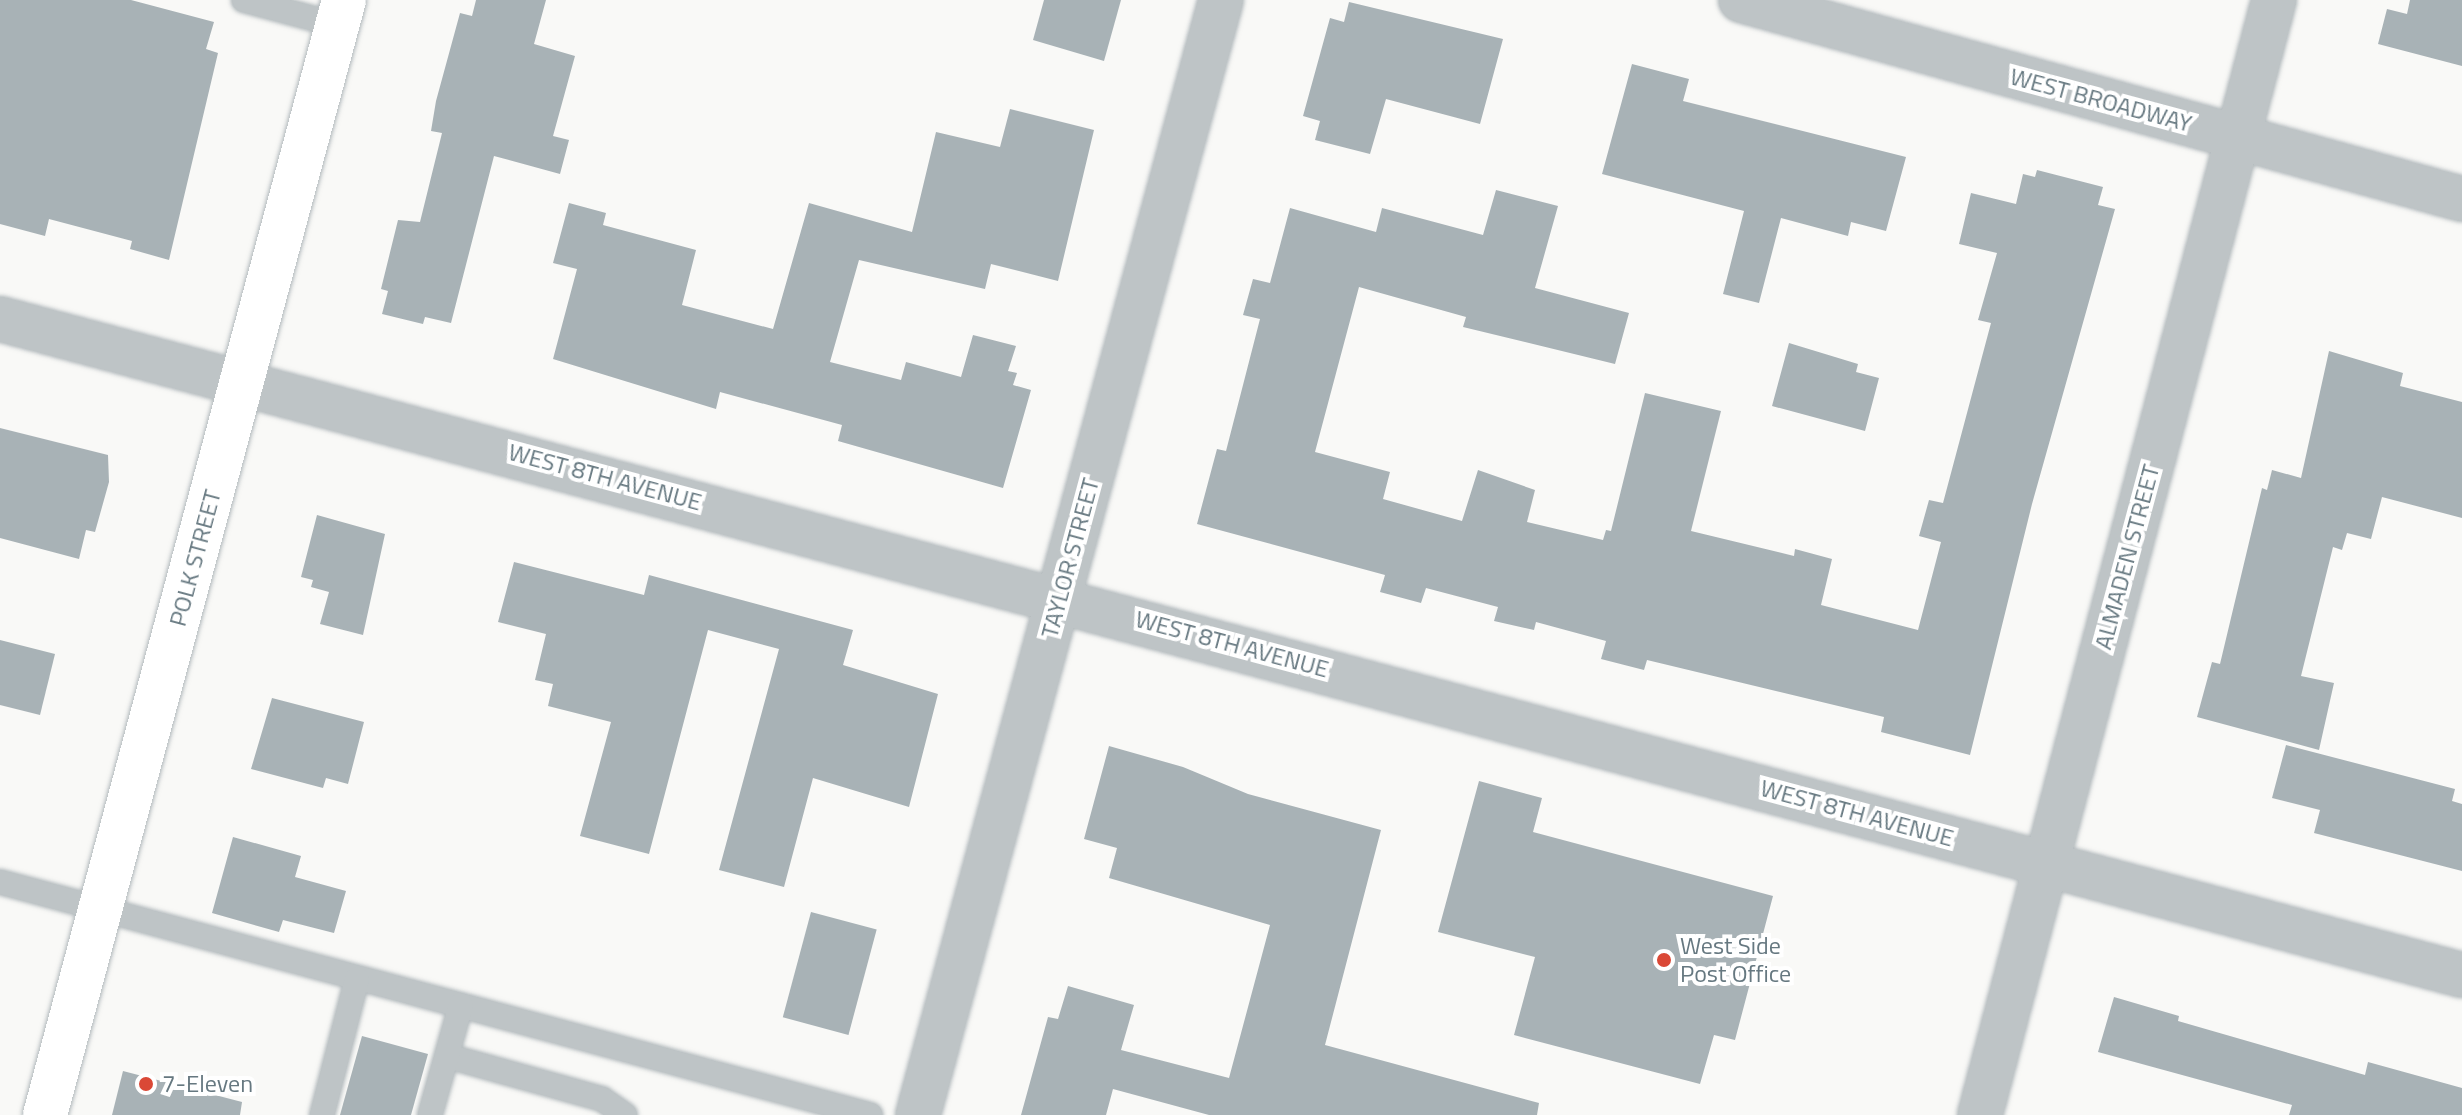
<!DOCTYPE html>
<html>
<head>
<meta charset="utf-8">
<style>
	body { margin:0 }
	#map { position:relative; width:2462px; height:1115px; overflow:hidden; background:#f9f9f7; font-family:"Titillium Web",sans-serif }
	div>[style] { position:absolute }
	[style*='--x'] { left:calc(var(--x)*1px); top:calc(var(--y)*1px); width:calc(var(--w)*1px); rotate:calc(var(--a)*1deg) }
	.building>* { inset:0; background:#a8b2b6; transform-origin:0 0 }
	.roads { filter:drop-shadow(0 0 2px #b3babd) drop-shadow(0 0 2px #b3babd) }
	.lane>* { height:24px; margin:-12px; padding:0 12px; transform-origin:12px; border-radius:12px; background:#bec4c6 }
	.street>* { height:44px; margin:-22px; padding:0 22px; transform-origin:22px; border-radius:22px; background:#bec4c6 }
	.secondary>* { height:44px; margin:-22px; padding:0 22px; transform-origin:22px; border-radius:22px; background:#fff }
	.dots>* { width:22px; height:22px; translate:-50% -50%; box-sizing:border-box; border:4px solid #fff; border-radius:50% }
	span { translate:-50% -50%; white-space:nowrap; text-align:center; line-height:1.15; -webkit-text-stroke:8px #fff; paint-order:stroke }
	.street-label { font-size:24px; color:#667880 }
	.poi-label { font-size:24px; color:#667880 }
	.left { translate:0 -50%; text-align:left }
</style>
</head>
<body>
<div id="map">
	<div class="building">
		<div style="clip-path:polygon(0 0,131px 0,214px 22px,206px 49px,218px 53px,169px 260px,130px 249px,132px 241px,49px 219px,45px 236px,0 224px)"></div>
		<div style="clip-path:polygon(476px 0,546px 0,534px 44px,575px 56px,553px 136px,569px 140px,560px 174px,494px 156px,451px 323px,425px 317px,423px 324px,382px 314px,388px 291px,381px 289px,398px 220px,420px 222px,442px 133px,431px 131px,436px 101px,460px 13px,472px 16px)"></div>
		<div style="clip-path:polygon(1044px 0,1121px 0,1104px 61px,1033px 40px)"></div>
		<div style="clip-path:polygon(2410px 0,2462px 0,2462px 66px,2378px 44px,2387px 9px,2407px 14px)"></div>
		<div style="clip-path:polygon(1349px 2px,1503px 39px,1480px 124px,1386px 99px,1370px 154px,1315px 140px,1320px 121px,1303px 116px,1330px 18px,1344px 22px)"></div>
		<div style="clip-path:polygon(1632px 64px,1689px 79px,1683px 101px,1906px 157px,1886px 231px,1851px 222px,1848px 236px,1781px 218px,1759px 303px,1723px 294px,1744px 211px,1602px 174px)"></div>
		<div style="clip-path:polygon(1010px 109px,1094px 130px,1058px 281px,991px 264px,985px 289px,859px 260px,830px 362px,901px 380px,906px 362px,961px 377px,973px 335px,1016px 346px,1008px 371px,1017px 373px,1013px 385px,1031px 390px,1003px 488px,838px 441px,842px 425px,720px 392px,716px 409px,553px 359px,577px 269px,553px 263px,569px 203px,606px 213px,603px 225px,696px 250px,682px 305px,773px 329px,809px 203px,912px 232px,936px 132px,1000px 147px)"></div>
		<div style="clip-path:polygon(2037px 170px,2103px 187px,2098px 205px,2115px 209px,2032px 504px,1970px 755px,1881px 732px,1884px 717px,1647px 660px,1644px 670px,1601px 659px,1606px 641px,1536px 622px,1534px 630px,1494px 621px,1498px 607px,1426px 588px,1421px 603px,1380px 592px,1385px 575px,1197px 524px,1217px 449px,1226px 451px,1260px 319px,1243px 315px,1253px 279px,1270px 283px,1290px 208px,1376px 232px,1382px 208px,1483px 235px,1496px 190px,1558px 206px,1535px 288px,1629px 313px,1615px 364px,1463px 327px,1466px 317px,1359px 287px,1315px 452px,1390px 472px,1383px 499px,1462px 521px,1478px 470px,1535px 490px,1527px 522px,1603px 540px,1606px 530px,1611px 531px,1645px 393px,1721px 411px,1691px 531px,1794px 556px,1795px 549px,1832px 559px,1821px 605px,1918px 630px,1941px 542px,1919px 536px,1929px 500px,1943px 503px,1991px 323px,1978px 320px,1997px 253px,1959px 244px,1971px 193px,2016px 204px,2023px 174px,2035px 177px)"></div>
		<div style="clip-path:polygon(1789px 343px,1858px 364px,1856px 372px,1879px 378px,1865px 431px,1772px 406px)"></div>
		<div style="clip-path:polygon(2329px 351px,2403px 373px,2400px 386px,2462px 402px,2462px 518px,2382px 497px,2371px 539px,2347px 533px,2342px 550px,2333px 547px,2301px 676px,2334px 683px,2319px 750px,2197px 717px,2212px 662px,2220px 664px,2262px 488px,2267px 490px,2272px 470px,2301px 478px)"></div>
		<div style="clip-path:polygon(0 428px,108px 455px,109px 482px,95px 532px,86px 530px,79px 559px,0 538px)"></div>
		<div style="clip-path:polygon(317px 515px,385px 534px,363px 635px,320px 624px,329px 592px,311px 587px,313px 580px,301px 577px)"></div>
		<div style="clip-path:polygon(514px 562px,644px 595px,649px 575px,853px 630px,843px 665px,938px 694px,909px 807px,813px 778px,784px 887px,719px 870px,779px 649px,708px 630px,649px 854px,580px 836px,611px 722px,548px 706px,553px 684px,535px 680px,546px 634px,498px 622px)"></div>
		<div style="clip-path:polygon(0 640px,55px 654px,40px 715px,0 705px)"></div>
		<div style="clip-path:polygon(272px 698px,364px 722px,348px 784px,326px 778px,323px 788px,251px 769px)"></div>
		<div style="clip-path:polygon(2286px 745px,2455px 789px,2452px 801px,2462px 804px,2462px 871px,2314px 833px,2320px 810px,2272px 798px)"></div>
		<div style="clip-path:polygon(1109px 746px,1183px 767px,1248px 794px,1381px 830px,1325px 1045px,1539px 1103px,1537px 1115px,1209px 1115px,1113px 1089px,1106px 1115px,1021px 1115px,1048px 1017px,1058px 1019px,1068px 986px,1134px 1005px,1121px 1050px,1229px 1078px,1270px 925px,1109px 878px,1117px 848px,1084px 839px)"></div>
		<div style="clip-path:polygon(1479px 781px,1542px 798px,1533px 832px,1773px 896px,1735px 1040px,1714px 1035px,1700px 1084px,1514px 1035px,1535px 957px,1438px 932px)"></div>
		<div style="clip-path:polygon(233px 837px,301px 856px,295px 877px,346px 891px,334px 933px,283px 920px,279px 932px,212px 913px)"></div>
		<div style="left:811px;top:912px;width:68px;height:109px;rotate:15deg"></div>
		<div style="clip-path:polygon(2114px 997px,2179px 1016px,2178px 1021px,2365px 1075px,2368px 1062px,2462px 1088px,2462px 1115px,2289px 1115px,2292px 1105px,2098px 1052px)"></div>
		<div style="clip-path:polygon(362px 1036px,428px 1054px,411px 1115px,340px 1115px)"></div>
		<div style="clip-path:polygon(123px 1071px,242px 1102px,240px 1115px,112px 1115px)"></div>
	</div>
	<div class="roads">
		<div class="lane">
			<div style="--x:244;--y:0;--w:96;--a:15"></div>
			<div style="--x:0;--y:882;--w:901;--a:14.99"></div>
			<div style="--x:447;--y:1056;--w:161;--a:15.5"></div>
			<div style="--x:602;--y:1099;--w:28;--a:35"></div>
			<div style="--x:322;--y:1115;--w:140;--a:-75.6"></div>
			<div style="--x:430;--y:1115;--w:114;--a:-74.3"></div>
		</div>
		<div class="street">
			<div style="--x:1741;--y:0;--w:748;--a:15.43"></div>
			<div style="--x:0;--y:319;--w:2548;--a:14.92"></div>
			<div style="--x:918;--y:1115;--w:1155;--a:-74.8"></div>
			<div style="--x:1980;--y:1115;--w:1153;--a:-75.23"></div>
		</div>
		<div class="secondary">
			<div style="--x:45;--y:1115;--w:1154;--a:-74.99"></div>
		</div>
	</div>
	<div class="dots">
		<div style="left:1664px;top:960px;background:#da4836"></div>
		<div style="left:146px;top:1084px;background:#da4836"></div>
	</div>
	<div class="street-label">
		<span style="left:2101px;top:100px;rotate:15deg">WEST BROADWAY</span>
		<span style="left:605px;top:477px;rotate:15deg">WEST 8TH AVENUE</span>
		<span style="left:2127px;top:557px;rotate:-75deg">ALMADEN STREET</span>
		<span style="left:195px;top:558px;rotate:-75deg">POLK STREET</span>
		<span style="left:1070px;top:558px;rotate:-75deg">TAYLOR STREET</span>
		<span style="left:1232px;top:644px;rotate:15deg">WEST 8TH AVENUE</span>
		<span style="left:1857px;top:813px;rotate:15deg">WEST 8TH AVENUE</span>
	</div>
	<div class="poi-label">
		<span class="left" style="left:1680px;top:960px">West Side<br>Post Office</span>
		<span class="left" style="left:162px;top:1084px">7-Eleven</span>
	</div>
</div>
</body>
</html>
